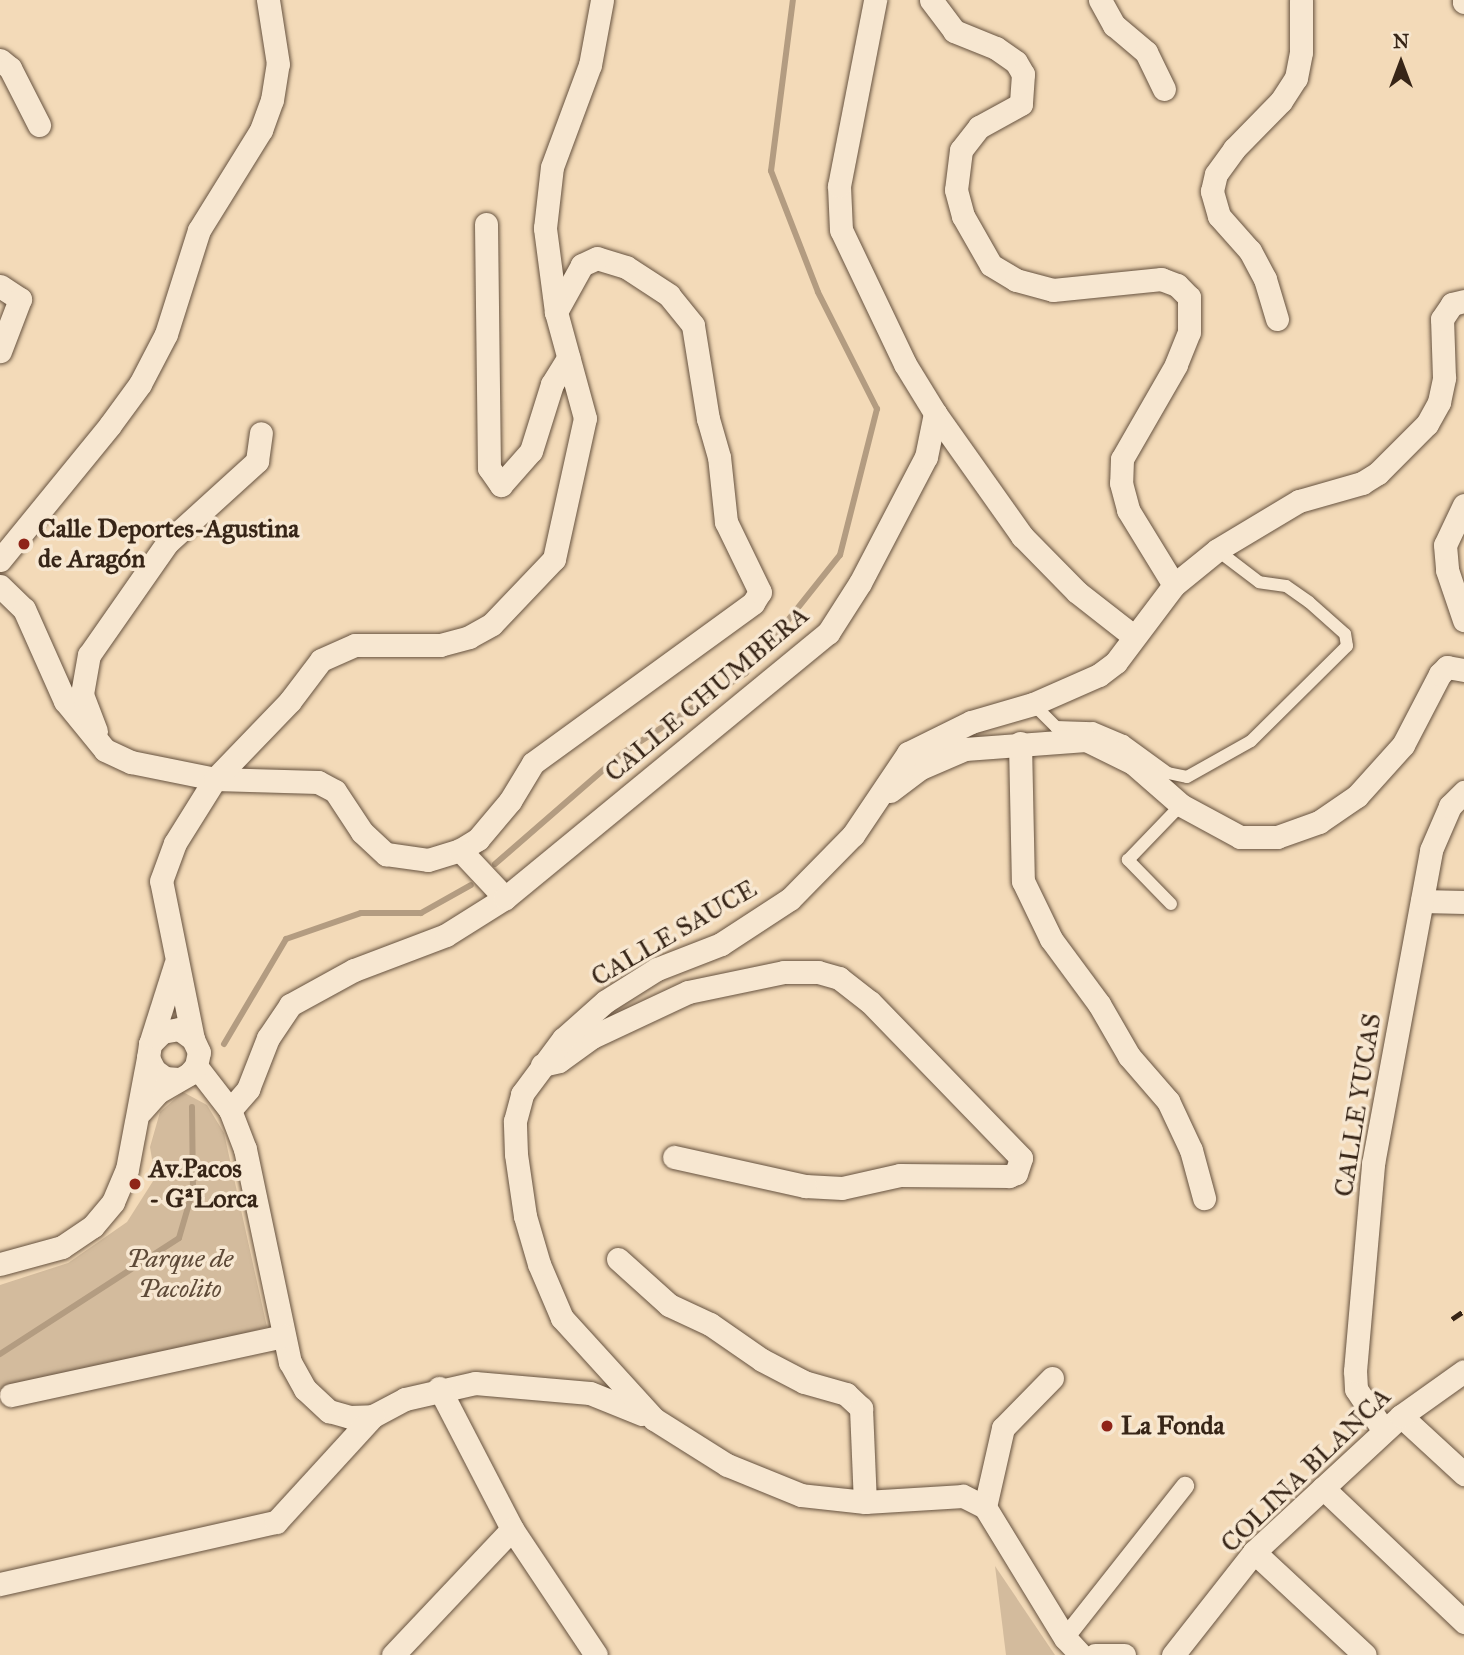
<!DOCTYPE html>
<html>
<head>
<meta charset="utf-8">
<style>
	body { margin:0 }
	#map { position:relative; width:1464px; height:1655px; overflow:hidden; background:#f3dab8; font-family:"IM FELL Great Primer",serif }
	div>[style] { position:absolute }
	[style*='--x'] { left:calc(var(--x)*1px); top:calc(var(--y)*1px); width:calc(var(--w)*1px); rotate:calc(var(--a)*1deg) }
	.green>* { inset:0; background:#d3bb9d }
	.stream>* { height:6px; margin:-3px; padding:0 3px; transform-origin:3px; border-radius:3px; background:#b39c81 }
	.roads { filter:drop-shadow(0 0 2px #66523f) drop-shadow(0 0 2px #66523f) }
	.service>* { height:12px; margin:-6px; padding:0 6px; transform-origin:6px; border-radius:6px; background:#f7e7d1 }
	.pedestrian>* { height:18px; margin:-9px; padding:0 9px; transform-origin:9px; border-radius:9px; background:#f7e7d1 }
	.minor>* { height:23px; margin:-11.5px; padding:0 11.5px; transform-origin:11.5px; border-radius:11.5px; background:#f7e7d1 }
	.rail>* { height:5px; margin-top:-2.5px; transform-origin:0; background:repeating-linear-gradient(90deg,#372517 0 12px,transparent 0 24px) }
	.dots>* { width:19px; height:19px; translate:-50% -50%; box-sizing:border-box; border:4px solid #f7e7d1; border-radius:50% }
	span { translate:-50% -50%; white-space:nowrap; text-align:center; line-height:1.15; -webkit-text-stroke:7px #f7e7d1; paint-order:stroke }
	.poi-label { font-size:26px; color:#372517; font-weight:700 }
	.left { translate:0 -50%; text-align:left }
	.street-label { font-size:26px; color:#372517 }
	.park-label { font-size:26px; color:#5e4a38; font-style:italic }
	.north { position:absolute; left:1366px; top:28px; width:70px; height:70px; -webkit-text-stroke:5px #f7e7d1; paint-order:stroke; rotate:0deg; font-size:19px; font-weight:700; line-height:28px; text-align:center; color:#372517 }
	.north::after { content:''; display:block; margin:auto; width:24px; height:32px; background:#372517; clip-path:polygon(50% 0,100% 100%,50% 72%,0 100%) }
</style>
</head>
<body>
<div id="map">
	<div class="green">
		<div style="clip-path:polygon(183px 1092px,207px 1105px,224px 1133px,267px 1327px,0 1400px,0 1285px,68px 1263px,127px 1222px,155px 1178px,150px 1147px,160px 1112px)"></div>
		<div style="clip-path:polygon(995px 1566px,1055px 1655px,1006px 1655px)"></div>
	</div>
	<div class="stream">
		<div style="--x:495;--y:864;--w:171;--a:-41"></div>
		<div style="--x:624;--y:752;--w:145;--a:-32.9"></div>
		<div style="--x:746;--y:673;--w:151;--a:-51.5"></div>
		<div style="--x:840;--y:555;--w:151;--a:-75.8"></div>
		<div style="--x:877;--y:409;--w:131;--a:-116.8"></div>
		<div style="--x:818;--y:292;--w:130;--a:-111.2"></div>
		<div style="--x:771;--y:171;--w:172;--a:-82.7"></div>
		<div style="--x:224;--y:1044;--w:122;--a:-59.4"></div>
		<div style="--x:286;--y:939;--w:79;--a:-19.1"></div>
		<div style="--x:361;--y:913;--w:60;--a:0"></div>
		<div style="--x:421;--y:913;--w:57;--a:-29.2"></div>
		<div style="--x:0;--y:1354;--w:213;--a:-32.9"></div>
		<div style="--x:179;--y:1238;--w:50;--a:-73.7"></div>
		<div style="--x:193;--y:1190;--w:83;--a:-90.7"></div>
	</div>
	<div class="roads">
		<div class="service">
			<div style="--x:1033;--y:704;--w:33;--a:45"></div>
			<div style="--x:1056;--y:727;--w:37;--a:2"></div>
			<div style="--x:1093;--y:728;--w:34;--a:23"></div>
			<div style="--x:1124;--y:741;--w:54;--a:36"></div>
			<div style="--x:1168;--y:773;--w:19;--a:12"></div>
			<div style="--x:1187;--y:777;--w:73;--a:-29.4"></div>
			<div style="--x:1251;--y:741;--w:135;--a:-44.7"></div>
			<div style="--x:1347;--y:646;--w:12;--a:-99"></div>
			<div style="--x:1345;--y:634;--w:48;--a:-138.4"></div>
			<div style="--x:1309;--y:602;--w:28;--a:-145"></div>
			<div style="--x:1286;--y:586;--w:27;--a:-172"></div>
			<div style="--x:1259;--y:582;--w:53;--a:-142.7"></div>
			<div style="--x:1171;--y:904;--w:62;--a:-134.3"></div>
			<div style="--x:1128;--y:860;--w:76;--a:-46.1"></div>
		</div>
		<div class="pedestrian">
			<div style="--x:1065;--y:1638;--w:194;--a:-51.7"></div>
		</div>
		<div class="minor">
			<div style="--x:931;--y:0;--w:39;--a:53"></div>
			<div style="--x:954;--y:31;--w:45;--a:22"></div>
			<div style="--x:996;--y:48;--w:24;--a:35"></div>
			<div style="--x:1016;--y:62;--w:14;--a:60"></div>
			<div style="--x:1023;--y:74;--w:30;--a:94"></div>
			<div style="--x:1021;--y:104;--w:48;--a:151.3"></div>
			<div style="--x:979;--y:127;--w:29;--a:128"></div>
			<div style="--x:961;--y:150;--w:40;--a:97.1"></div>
			<div style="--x:956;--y:190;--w:27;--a:75"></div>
			<div style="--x:963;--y:216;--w:56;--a:60.3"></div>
			<div style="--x:991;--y:265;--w:29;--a:31"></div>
			<div style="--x:1016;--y:280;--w:38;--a:15"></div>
			<div style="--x:1053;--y:290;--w:109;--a:-5.8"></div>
			<div style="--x:1161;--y:279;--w:17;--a:21"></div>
			<div style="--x:1177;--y:285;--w:17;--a:45"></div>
			<div style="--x:1189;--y:297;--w:35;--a:90"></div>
			<div style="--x:1189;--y:332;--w:35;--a:112"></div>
			<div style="--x:1176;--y:365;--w:108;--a:119.9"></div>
			<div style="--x:1122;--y:459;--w:24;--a:92"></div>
			<div style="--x:1121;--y:483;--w:28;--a:75"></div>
			<div style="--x:1128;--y:510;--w:88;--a:58.5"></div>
			<div style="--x:1100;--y:0;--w:29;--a:61"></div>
			<div style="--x:1114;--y:25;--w:42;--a:40.2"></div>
			<div style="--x:1146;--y:52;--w:41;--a:64.1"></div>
			<div style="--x:1464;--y:0;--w:2;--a:90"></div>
			<div style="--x:0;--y:60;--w:13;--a:39"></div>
			<div style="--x:10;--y:68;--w:64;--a:63"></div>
			<div style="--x:486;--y:224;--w:244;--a:89.3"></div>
			<div style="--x:489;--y:468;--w:21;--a:55"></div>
			<div style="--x:501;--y:485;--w:45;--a:-48.6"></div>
			<div style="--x:531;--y:451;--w:70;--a:-72.6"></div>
			<div style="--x:552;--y:384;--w:31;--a:-58"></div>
			<div style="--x:0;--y:286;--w:24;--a:33"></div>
			<div style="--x:20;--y:299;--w:56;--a:111"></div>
			<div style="--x:1277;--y:319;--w:42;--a:-106.7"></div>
			<div style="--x:1265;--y:279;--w:32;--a:-118"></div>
			<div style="--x:1250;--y:251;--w:47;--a:-131.5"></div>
			<div style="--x:1219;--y:216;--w:26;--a:-106"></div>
			<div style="--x:1212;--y:191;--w:17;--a:-77"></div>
			<div style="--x:1216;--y:174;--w:31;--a:-54"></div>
			<div style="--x:1234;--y:149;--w:67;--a:-45.6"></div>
			<div style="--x:1281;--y:101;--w:27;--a:-57"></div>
			<div style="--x:1296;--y:78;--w:26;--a:-79"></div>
			<div style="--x:1301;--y:52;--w:52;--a:-90"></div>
			<div style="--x:935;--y:413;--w:151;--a:54.7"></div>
			<div style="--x:1022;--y:536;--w:78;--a:45.5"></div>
			<div style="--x:1077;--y:592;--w:70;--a:38"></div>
			<div style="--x:1464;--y:505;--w:44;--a:115.4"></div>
			<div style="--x:1445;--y:545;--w:25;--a:85"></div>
			<div style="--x:1447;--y:570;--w:53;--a:71.2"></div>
			<div style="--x:0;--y:560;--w:174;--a:-50.8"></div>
			<div style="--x:110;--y:425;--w:51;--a:-53.8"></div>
			<div style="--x:140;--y:384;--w:56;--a:-62.5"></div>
			<div style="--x:166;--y:334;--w:109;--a:-72.4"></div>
			<div style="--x:199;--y:230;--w:118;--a:-58.2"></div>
			<div style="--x:261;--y:130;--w:32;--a:-70"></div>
			<div style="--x:272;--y:100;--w:36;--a:-81"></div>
			<div style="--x:278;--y:64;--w:65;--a:-98.9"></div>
			<div style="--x:0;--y:586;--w:33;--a:44"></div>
			<div style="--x:24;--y:609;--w:101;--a:66"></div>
			<div style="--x:65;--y:701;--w:63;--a:50.8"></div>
			<div style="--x:105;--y:750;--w:29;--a:25"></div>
			<div style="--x:131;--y:762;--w:86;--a:11.4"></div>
			<div style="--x:215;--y:779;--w:103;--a:1.7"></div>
			<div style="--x:318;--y:782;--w:19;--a:28"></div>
			<div style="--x:335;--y:791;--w:49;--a:56.6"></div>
			<div style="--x:362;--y:832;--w:33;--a:43"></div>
			<div style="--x:386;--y:854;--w:42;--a:8.1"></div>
			<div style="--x:428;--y:860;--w:34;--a:-17"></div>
			<div style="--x:460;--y:850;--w:21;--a:-31"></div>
			<div style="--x:478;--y:839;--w:50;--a:-49.9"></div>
			<div style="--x:510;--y:801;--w:44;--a:-58.8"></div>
			<div style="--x:533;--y:763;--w:272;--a:-36"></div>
			<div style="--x:753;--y:603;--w:13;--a:-58"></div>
			<div style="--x:760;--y:592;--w:78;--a:-115.9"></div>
			<div style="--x:726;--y:522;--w:65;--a:-96.1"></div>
			<div style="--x:719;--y:457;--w:40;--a:-106"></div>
			<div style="--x:708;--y:419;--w:95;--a:-99.1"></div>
			<div style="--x:693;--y:325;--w:38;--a:-129"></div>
			<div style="--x:669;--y:295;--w:51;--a:-146.9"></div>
			<div style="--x:626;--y:267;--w:30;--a:-163"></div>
			<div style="--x:597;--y:258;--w:17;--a:155"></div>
			<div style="--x:582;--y:265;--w:54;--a:119"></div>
			<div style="--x:96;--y:731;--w:40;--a:-111"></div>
			<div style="--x:82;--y:694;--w:40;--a:-80"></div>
			<div style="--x:89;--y:655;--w:136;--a:-55.1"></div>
			<div style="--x:167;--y:543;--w:122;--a:-42.3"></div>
			<div style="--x:257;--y:461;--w:28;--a:-82"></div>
			<div style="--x:1020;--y:743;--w:138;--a:88.8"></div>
			<div style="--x:1023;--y:881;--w:64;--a:64.2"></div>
			<div style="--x:1051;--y:939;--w:81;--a:53.6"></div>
			<div style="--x:1099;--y:1004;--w:60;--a:60"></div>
			<div style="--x:1129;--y:1056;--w:60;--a:49.1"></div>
			<div style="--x:1168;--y:1101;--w:54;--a:64.9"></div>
			<div style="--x:1191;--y:1150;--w:50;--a:74.8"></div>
			<div style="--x:890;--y:791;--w:39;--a:-37"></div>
			<div style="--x:921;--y:768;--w:48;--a:-23.4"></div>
			<div style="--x:965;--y:749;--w:121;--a:-4.3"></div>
			<div style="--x:1086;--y:740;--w:52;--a:26.1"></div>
			<div style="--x:1133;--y:763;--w:64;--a:41.2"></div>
			<div style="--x:1181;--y:805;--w:67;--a:28.5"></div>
			<div style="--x:1240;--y:837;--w:37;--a:0"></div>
			<div style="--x:1277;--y:837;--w:45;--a:-19.7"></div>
			<div style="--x:1319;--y:822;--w:46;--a:-34.4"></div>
			<div style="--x:1357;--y:796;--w:69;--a:-48"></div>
			<div style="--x:1403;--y:745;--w:80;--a:-62.5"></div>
			<div style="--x:1440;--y:674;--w:10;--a:-45"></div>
			<div style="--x:1447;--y:667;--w:17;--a:10"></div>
			<div style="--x:460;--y:850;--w:66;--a:46.8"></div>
			<div style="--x:1422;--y:901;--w:42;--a:1.4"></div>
			<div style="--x:193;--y:1039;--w:161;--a:-101.4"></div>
			<div style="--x:161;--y:881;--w:40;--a:-69.8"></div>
			<div style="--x:175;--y:843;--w:75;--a:-58"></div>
			<div style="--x:215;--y:779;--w:108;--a:-46.1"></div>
			<div style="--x:290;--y:701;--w:51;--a:-52.9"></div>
			<div style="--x:321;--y:660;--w:37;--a:-24"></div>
			<div style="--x:355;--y:645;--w:85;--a:0"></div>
			<div style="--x:440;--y:645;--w:30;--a:-15"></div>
			<div style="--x:469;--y:637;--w:26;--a:-29"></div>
			<div style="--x:492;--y:624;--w:90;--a:-46.4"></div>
			<div style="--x:554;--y:559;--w:144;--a:-77.6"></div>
			<div style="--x:585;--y:418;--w:110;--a:-105.3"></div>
			<div style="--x:556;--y:312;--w:85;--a:-97.5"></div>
			<div style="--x:545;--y:228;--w:61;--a:-83.5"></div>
			<div style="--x:552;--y:167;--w:109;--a:-69.6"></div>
			<div style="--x:590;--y:65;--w:66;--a:-79.5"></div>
			<div style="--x:150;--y:1044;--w:83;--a:-72.4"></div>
			<div style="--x:542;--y:1065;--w:17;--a:-13"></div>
			<div style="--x:559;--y:1061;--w:41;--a:-36"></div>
			<div style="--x:592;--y:1037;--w:106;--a:-25.1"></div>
			<div style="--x:688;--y:992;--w:98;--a:-11.8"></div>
			<div style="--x:784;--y:972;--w:34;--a:0"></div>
			<div style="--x:818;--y:972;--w:22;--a:16"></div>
			<div style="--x:839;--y:978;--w:39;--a:38"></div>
			<div style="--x:870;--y:1002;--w:217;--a:45.9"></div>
			<div style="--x:1021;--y:1158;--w:16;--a:108"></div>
			<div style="--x:1016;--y:1173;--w:8;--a:157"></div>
			<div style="--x:1009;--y:1176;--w:109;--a:-179.5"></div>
			<div style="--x:900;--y:1175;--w:59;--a:167.4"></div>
			<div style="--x:842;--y:1188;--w:37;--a:-177"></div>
			<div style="--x:805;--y:1186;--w:134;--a:-167.5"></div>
			<div style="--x:196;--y:1066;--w:56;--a:52.3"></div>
			<div style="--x:230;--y:1110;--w:42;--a:69"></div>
			<div style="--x:245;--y:1149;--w:218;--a:78.1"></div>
			<div style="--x:290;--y:1362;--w:31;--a:61"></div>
			<div style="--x:305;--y:1389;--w:33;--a:43"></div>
			<div style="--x:329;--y:1411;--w:22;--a:16"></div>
			<div style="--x:350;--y:1417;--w:23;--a:-2"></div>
			<div style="--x:373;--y:1416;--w:36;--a:-28"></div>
			<div style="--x:405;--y:1399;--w:72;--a:-12.9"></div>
			<div style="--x:475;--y:1383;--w:115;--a:5"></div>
			<div style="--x:590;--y:1393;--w:56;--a:22"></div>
			<div style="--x:230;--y:1110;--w:28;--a:-49"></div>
			<div style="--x:248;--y:1089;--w:55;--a:-68.6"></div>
			<div style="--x:268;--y:1038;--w:40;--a:-56"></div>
			<div style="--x:290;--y:1005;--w:73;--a:-28.7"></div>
			<div style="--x:354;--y:970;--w:98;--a:-20.8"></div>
			<div style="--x:446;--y:935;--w:70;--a:-32.1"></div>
			<div style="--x:505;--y:898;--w:418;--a:-39.4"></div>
			<div style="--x:828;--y:633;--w:59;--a:-57.4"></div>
			<div style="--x:860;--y:583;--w:142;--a:-62.4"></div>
			<div style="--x:926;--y:457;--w:45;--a:-78.4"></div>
			<div style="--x:935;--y:413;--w:57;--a:-121.5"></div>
			<div style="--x:905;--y:364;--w:148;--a:-115.5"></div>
			<div style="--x:841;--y:230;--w:44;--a:-92.6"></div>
			<div style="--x:839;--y:186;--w:189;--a:-79"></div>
			<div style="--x:141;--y:1111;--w:25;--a:-48"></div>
			<div style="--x:158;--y:1092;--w:36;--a:-30"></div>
			<div style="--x:189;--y:1074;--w:11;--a:-49"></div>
			<div style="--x:196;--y:1066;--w:14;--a:-78"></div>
			<div style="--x:199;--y:1052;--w:14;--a:-115"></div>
			<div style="--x:193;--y:1039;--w:17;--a:-144"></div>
			<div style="--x:179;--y:1029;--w:17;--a:170"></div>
			<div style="--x:162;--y:1032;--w:17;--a:135"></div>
			<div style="--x:150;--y:1044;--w:14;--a:98"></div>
			<div style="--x:148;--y:1058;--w:13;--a:63"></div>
			<div style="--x:154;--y:1070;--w:14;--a:36"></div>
			<div style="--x:165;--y:1078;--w:13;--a:4"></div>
			<div style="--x:618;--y:1259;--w:69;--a:42"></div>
			<div style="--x:669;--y:1305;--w:45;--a:24.9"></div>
			<div style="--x:710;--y:1324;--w:63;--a:34.7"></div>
			<div style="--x:762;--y:1360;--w:47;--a:27.6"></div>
			<div style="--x:804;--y:1382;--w:44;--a:15.9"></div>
			<div style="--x:846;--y:1394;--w:21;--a:43"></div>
			<div style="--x:861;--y:1408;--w:94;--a:87.6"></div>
			<div style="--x:0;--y:1264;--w:64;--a:-15.3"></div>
			<div style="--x:62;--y:1247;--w:37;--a:-34"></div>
			<div style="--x:93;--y:1226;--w:31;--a:-50"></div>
			<div style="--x:113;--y:1202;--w:36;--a:-67"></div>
			<div style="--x:127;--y:1169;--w:113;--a:-79.3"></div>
			<div style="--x:439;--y:1388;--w:159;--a:62.6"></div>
			<div style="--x:512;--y:1529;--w:151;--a:56.3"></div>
			<div style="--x:11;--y:1395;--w:279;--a:-12.2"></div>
			<div style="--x:1401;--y:1416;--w:86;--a:42.6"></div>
			<div style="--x:1384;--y:1431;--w:50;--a:-123.7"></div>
			<div style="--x:1356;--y:1389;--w:18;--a:-93"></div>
			<div style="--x:1355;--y:1371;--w:208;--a:-85"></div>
			<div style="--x:1373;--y:1164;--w:319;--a:-79.5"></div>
			<div style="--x:1431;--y:850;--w:48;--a:-66.6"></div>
			<div style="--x:1450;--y:806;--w:20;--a:-45"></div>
			<div style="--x:1323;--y:1488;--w:195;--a:43.5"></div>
			<div style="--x:985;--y:1507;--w:81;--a:-77.2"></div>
			<div style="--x:1003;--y:1428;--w:70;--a:-45.6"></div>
			<div style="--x:1254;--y:1552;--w:151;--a:42.9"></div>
			<div style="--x:0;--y:1584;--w:283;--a:-12.7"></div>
			<div style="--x:276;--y:1522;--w:144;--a:-47.5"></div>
			<div style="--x:393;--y:1655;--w:173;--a:-46.6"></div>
			<div style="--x:1081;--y:1655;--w:23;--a:-133"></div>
			<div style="--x:1065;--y:1638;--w:153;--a:-121.4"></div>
			<div style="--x:985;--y:1507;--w:25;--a:-153"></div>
			<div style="--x:963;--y:1496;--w:98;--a:176.5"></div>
			<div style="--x:865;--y:1502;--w:64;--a:-173.8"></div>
			<div style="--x:801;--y:1495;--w:80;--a:-157.9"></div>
			<div style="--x:727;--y:1465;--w:86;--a:-147.8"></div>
			<div style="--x:654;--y:1419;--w:137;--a:-132.3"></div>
			<div style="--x:562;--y:1318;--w:59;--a:-113.1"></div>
			<div style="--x:539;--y:1264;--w:50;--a:-106.3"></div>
			<div style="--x:525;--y:1216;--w:63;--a:-98.3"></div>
			<div style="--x:516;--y:1154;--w:33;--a:-92"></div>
			<div style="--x:515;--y:1121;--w:28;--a:-75"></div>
			<div style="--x:522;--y:1094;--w:69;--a:-53.3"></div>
			<div style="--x:563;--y:1039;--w:57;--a:-41.5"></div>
			<div style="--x:606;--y:1001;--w:60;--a:-32.1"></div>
			<div style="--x:657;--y:969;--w:69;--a:-21.3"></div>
			<div style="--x:721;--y:944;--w:82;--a:-33.1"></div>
			<div style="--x:790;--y:899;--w:90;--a:-45.5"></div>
			<div style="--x:853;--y:835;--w:99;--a:-56.1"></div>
			<div style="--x:908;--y:753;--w:70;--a:-26.2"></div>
			<div style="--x:971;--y:722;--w:65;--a:-16.2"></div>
			<div style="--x:1033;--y:704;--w:72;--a:-23.7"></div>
			<div style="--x:1099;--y:675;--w:21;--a:-37"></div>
			<div style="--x:1116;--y:662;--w:96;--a:-53"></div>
			<div style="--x:1174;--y:585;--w:55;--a:-39.1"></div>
			<div style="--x:1217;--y:550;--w:96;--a:-30.9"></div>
			<div style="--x:1299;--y:501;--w:66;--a:-15.9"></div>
			<div style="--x:1362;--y:483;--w:19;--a:-32"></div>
			<div style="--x:1378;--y:473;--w:69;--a:-45"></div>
			<div style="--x:1427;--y:424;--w:25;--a:-61"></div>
			<div style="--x:1439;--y:402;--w:25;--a:-78"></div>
			<div style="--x:1444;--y:378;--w:59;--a:-91.9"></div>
			<div style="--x:1442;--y:319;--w:18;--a:-56"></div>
			<div style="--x:1452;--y:304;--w:12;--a:-14"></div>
			<div style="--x:1095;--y:1655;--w:29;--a:0"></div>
			<div style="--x:1173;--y:1655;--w:131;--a:-51.8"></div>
			<div style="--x:1254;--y:1552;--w:200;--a:-42.8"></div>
			<div style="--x:1401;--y:1416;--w:77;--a:-35.5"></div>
		</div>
	</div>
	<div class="rail">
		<div style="--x:1452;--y:1319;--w:14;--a:-34"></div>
	</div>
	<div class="dots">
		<div style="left:24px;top:544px;background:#8f2418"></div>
		<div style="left:135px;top:1184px;background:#8f2418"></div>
		<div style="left:1107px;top:1426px;background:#8f2418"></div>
	</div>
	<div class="poi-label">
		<span class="left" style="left:38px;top:544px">Calle Deportes-Agustina<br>de Aragón</span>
		<span class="left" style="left:149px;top:1184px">Av.Pacos<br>- GªLorca</span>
		<span class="left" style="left:1121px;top:1426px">La Fonda</span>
	</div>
	<div class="street-label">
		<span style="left:707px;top:694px;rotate:-40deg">CALLE CHUMBERA</span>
		<span style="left:674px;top:933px;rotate:-30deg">CALLE SAUCE</span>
		<span style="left:1358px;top:1105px;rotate:-81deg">CALLE YUCAS</span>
		<span style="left:1306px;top:1470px;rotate:-44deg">COLINA BLANCA</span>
	</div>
	<div class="park-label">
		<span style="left:180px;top:1274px">Parque de<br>Pacolito</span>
	</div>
	<div class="north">N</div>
</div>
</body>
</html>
